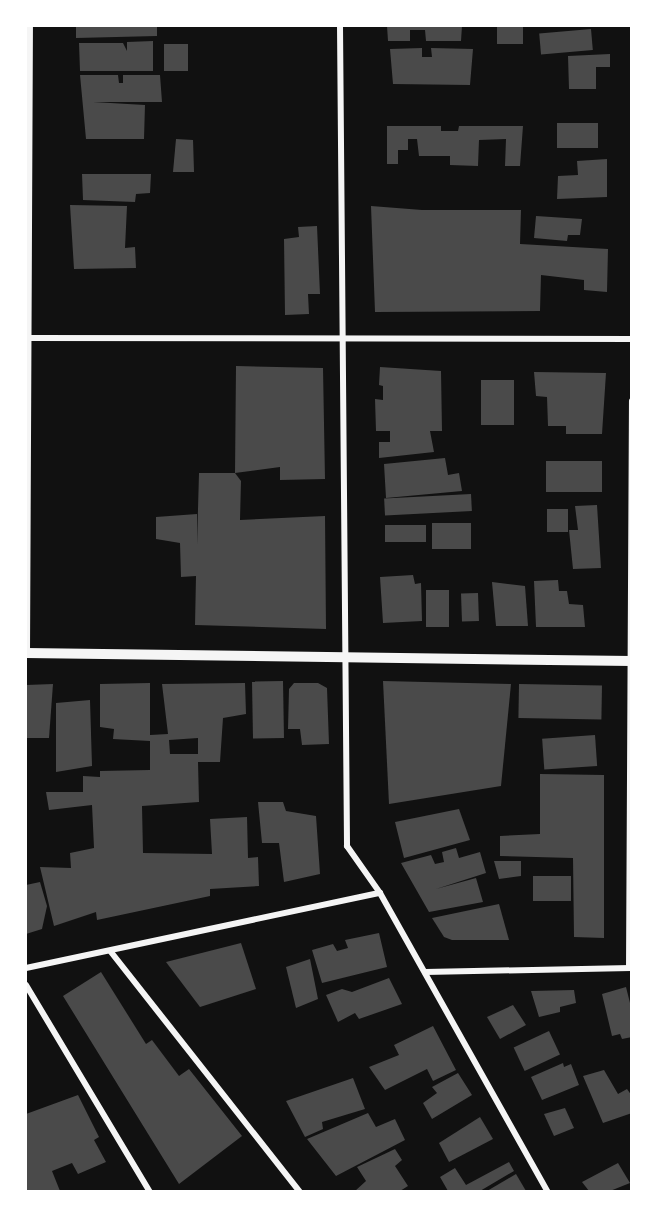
<!DOCTYPE html>
<html>
<head>
<meta charset="utf-8">
<style>
	body { margin:0 }
	#map { position:relative; width:657px; height:1217px; overflow:hidden; background:#111; font-family:"Space Grotesk",sans-serif }
	div>[style] { position:absolute }
	[style*='--x'] { left:calc(var(--x)*1px); top:calc(var(--y)*1px); width:calc(var(--w)*1px); rotate:calc(var(--a)*1deg) }
	.building>* { inset:0; background:#4a4a4a; transform-origin:0 0 }
	.minor>* { height:6px; margin:-3px; padding:0 3px; transform-origin:3px; border-radius:3px; background:#f5f5f5 }
	.tertiary>* { height:10px; margin:-5px; padding:0 5px; transform-origin:5px; border-radius:5px; background:#f5f5f5 }
	span { translate:-50% -50%; white-space:nowrap; text-align:center; line-height:1.15; -webkit-text-stroke:4.5px #fff; paint-order:stroke }
	.frame { position:absolute; inset:0; border:27px solid #fff; pointer-events:none }
</style>
</head>
<body>
<div id="map">
	<div class="building">
		<div style="clip-path:polygon(76px 26px,157px 26px,157px 36px,76px 38px)"></div>
		<div style="clip-path:polygon(387px 26px,462px 26px,461px 41px,426px 41px,425px 30px,410px 30px,410px 41px,388px 41px)"></div>
		<div style="left:497px;top:26px;width:26px;height:18px"></div>
		<div style="left:591px;top:29px;width:21px;height:52px;rotate:85deg"></div>
		<div style="clip-path:polygon(153px 41px,153px 71px,80px 71px,79px 43px,123px 43px,127px 51px,127px 42px)"></div>
		<div style="left:164px;top:44px;width:24px;height:27px"></div>
		<div style="clip-path:polygon(422px 48px,422px 57px,432px 57px,431px 48px,473px 49px,470px 85px,393px 84px,390px 49px)"></div>
		<div style="clip-path:polygon(610px 54px,610px 67px,596px 67px,596px 89px,569px 89px,568px 56px)"></div>
		<div style="clip-path:polygon(80px 75px,118px 75px,119px 83px,123px 83px,123px 75px,160px 75px,162px 102px,93px 102px,145px 105px,144px 139px,86px 139px)"></div>
		<div style="left:557px;top:123px;width:41px;height:25px"></div>
		<div style="clip-path:polygon(387px 126px,441px 126px,441px 131px,458px 131px,459px 126px,523px 126px,520px 166px,505px 166px,506px 139px,479px 140px,478px 166px,450px 165px,450px 156px,419px 156px,417px 139px,408px 139px,408px 150px,398px 150px,398px 164px,387px 164px)"></div>
		<div style="clip-path:polygon(176px 139px,193px 140px,194px 172px,173px 172px)"></div>
		<div style="clip-path:polygon(607px 159px,607px 197px,557px 199px,558px 176px,578px 175px,577px 161px)"></div>
		<div style="clip-path:polygon(82px 174px,151px 174px,150px 193px,136px 194px,135px 202px,83px 200px)"></div>
		<div style="clip-path:polygon(70px 205px,127px 206px,125px 248px,135px 247px,136px 268px,74px 269px)"></div>
		<div style="clip-path:polygon(371px 206px,422px 210px,521px 210px,520px 244px,608px 249px,607px 292px,584px 290px,584px 280px,541px 275px,540px 311px,375px 312px)"></div>
		<div style="clip-path:polygon(536px 216px,582px 219px,580px 235px,568px 235px,567px 241px,534px 238px)"></div>
		<div style="clip-path:polygon(317px 226px,320px 294px,308px 294px,309px 314px,285px 315px,284px 239px,299px 237px,298px 227px)"></div>
		<div style="clip-path:polygon(236px 366px,323px 368px,325px 479px,280px 480px,280px 467px,235px 473px)"></div>
		<div style="clip-path:polygon(380px 367px,441px 371px,442px 431px,430px 431px,434px 452px,379px 458px,379px 442px,390px 442px,390px 431px,376px 431px,375px 399px,383px 400px,383px 386px,379px 385px)"></div>
		<div style="clip-path:polygon(534px 372px,606px 373px,602px 434px,566px 434px,566px 426px,548px 426px,547px 397px,536px 396px)"></div>
		<div style="left:481px;top:380px;width:33px;height:45px"></div>
		<div style="clip-path:polygon(445px 458px,448px 475px,459px 473px,462px 491px,386px 498px,384px 464px)"></div>
		<div style="left:602px;top:461px;width:31px;height:56px;rotate:90deg"></div>
		<div style="clip-path:polygon(199px 473px,235px 473px,241px 481px,240px 520px,325px 516px,326px 629px,195px 625px,196px 576px,181px 577px,180px 543px,156px 539px,156px 517px,197px 514px,197px 545px)"></div>
		<div style="left:471px;top:494px;width:17px;height:87px;rotate:87deg"></div>
		<div style="clip-path:polygon(597px 505px,601px 568px,573px 569px,569px 530px,578px 530px,575px 506px)"></div>
		<div style="left:547px;top:509px;width:21px;height:23px"></div>
		<div style="left:432px;top:523px;width:39px;height:26px"></div>
		<div style="left:385px;top:525px;width:41px;height:17px"></div>
		<div style="clip-path:polygon(413px 575px,415px 584px,421px 583px,422px 621px,383px 623px,380px 577px)"></div>
		<div style="clip-path:polygon(558px 580px,559px 591px,567px 591px,569px 604px,583px 605px,585px 627px,536px 627px,534px 581px)"></div>
		<div style="clip-path:polygon(492px 582px,525px 586px,528px 626px,496px 626px)"></div>
		<div style="left:449px;top:590px;width:37px;height:23px;rotate:90deg"></div>
		<div style="left:478px;top:593px;width:28px;height:17px;rotate:88deg"></div>
		<div style="left:283px;top:681px;width:57px;height:31px;rotate:89deg"></div>
		<div style="clip-path:polygon(383px 681px,511px 684px,501px 786px,389px 804px)"></div>
		<div style="clip-path:polygon(evenodd,150px 683px,150px 735px,168px 734px,162px 684px,245px 683px,246px 714px,223px 718px,220px 762px,198px 762px,199px 802px,142px 806px,143px 853px,212px 854px,210px 819px,247px 817px,248px 858px,258px 857px,259px 886px,210px 889px,210px 896px,97px 920px,96px 912px,54px 926px,40px 867px,71px 868px,70px 853px,94px 848px,92px 805px,49px 810px,46px 792px,83px 792px,83px 776px,100px 777px,100px 771px,150px 770px,150px 741px,113px 739px,114px 729px,100px 727px,100px 684px,150px 683px,198px 738px,198px 754px,170px 754px,169px 740px,198px 738px)"></div>
		<div style="clip-path:polygon(294px 683px,318px 683px,327px 688px,329px 744px,302px 745px,300px 729px,288px 729px,289px 689px)"></div>
		<div style="clip-path:polygon(53px 684px,49px 738px,26px 738px,26px 685px)"></div>
		<div style="left:519px;top:684px;width:83px;height:34px;rotate:1deg"></div>
		<div style="clip-path:polygon(90px 700px,92px 766px,56px 772px,56px 703px)"></div>
		<div style="left:595px;top:735px;width:31px;height:53px;rotate:86deg"></div>
		<div style="clip-path:polygon(540px 774px,604px 775px,604px 938px,574px 937px,573px 858px,500px 856px,500px 836px,540px 834px)"></div>
		<div style="clip-path:polygon(258px 802px,283px 802px,286px 811px,316px 816px,320px 874px,284px 882px,279px 843px,262px 843px)"></div>
		<div style="clip-path:polygon(459px 809px,470px 840px,404px 858px,395px 822px)"></div>
		<div style="clip-path:polygon(456px 848px,459px 858px,480px 852px,486px 873px,436px 889px,476px 878px,483px 902px,429px 912px,401px 863px,431px 855px,435px 864px,444px 862px,442px 852px)"></div>
		<div style="clip-path:polygon(494px 861px,521px 861px,521px 876px,499px 879px)"></div>
		<div style="left:571px;top:876px;width:25px;height:38px;rotate:90deg"></div>
		<div style="clip-path:polygon(40px 882px,47px 906px,42px 929px,26px 934px,26px 885px)"></div>
		<div style="clip-path:polygon(499px 904px,509px 940px,452px 940px,444px 937px,432px 918px)"></div>
		<div style="clip-path:polygon(379px 933px,387px 967px,322px 983px,312px 950px,333px 944px,337px 951px,348px 948px,345px 940px)"></div>
		<div style="clip-path:polygon(241px 943px,256px 989px,200px 1007px,166px 962px)"></div>
		<div style="clip-path:polygon(310px 959px,318px 999px,296px 1008px,286px 967px)"></div>
		<div style="clip-path:polygon(101px 972px,146px 1044px,152px 1040px,179px 1076px,189px 1069px,242px 1136px,179px 1184px,63px 996px)"></div>
		<div style="clip-path:polygon(389px 978px,402px 1004px,359px 1019px,355px 1013px,338px 1022px,326px 995px,342px 989px,352px 992px)"></div>
		<div style="clip-path:polygon(626px 987px,632px 1011px,632px 1037px,622px 1039px,620px 1034px,612px 1036px,602px 994px)"></div>
		<div style="clip-path:polygon(574px 990px,576px 1003px,560px 1007px,560px 1012px,539px 1017px,531px 991px)"></div>
		<div style="clip-path:polygon(513px 1005px,526px 1025px,500px 1039px,487px 1017px)"></div>
		<div style="clip-path:polygon(433px 1026px,456px 1070px,433px 1081px,427px 1069px,385px 1090px,369px 1067px,399px 1055px,394px 1045px)"></div>
		<div style="left:549px;top:1031px;width:26px;height:39px;rotate:65deg"></div>
		<div style="clip-path:polygon(563px 1063px,564px 1067px,571px 1064px,579px 1085px,542px 1100px,531px 1077px)"></div>
		<div style="clip-path:polygon(604px 1070px,618px 1094px,627px 1089px,632px 1096px,632px 1113px,603px 1123px,583px 1076px)"></div>
		<div style="clip-path:polygon(458px 1073px,472px 1095px,432px 1119px,423px 1103px,437px 1093px,432px 1087px)"></div>
		<div style="clip-path:polygon(353px 1078px,365px 1109px,322px 1122px,323px 1129px,305px 1137px,286px 1101px)"></div>
		<div style="clip-path:polygon(78px 1095px,99px 1137px,94px 1140px,106px 1162px,78px 1174px,72px 1163px,52px 1171px,60px 1191px,26px 1191px,26px 1114px)"></div>
		<div style="clip-path:polygon(565px 1108px,574px 1128px,554px 1136px,544px 1114px)"></div>
		<div style="clip-path:polygon(368px 1113px,376px 1127px,395px 1119px,405px 1140px,336px 1176px,307px 1139px)"></div>
		<div style="clip-path:polygon(480px 1117px,493px 1139px,449px 1162px,439px 1143px)"></div>
		<div style="clip-path:polygon(395px 1149px,402px 1160px,395px 1166px,408px 1186px,400px 1191px,355px 1191px,366px 1181px,357px 1167px)"></div>
		<div style="clip-path:polygon(509px 1162px,514px 1171px,480px 1191px,448px 1191px,440px 1177px,455px 1168px,466px 1185px)"></div>
		<div style="clip-path:polygon(618px 1163px,630px 1183px,610px 1191px,589px 1191px,582px 1182px)"></div>
		<div style="clip-path:polygon(516px 1174px,526px 1191px,487px 1191px)"></div>
	</div>
	<div class="minor">
		<div style="--x:340;--y:26;--w:820;--a:89.51"></div>
		<div style="--x:347;--y:846;--w:57;--a:54.9"></div>
		<div style="--x:380;--y:893;--w:343;--a:60.7"></div>
		<div style="--x:26;--y:338;--w:606;--a:0.09"></div>
		<div style="--x:27;--y:653;--w:627;--a:-89.73"></div>
		<div style="--x:111;--y:952;--w:305;--a:51.8"></div>
		<div style="--x:26;--y:968;--w:362;--a:-12"></div>
		<div style="--x:629;--y:968;--w:567;--a:-89.7"></div>
		<div style="--x:425;--y:972;--w:206;--a:-1.1"></div>
		<div style="--x:26;--y:985;--w:241;--a:59.1"></div>
	</div>
	<div class="tertiary">
		<div style="--x:26;--y:653;--w:606;--a:0.76"></div>
	</div>
	<div class="frame"></div>
</div>
</body>
</html>
